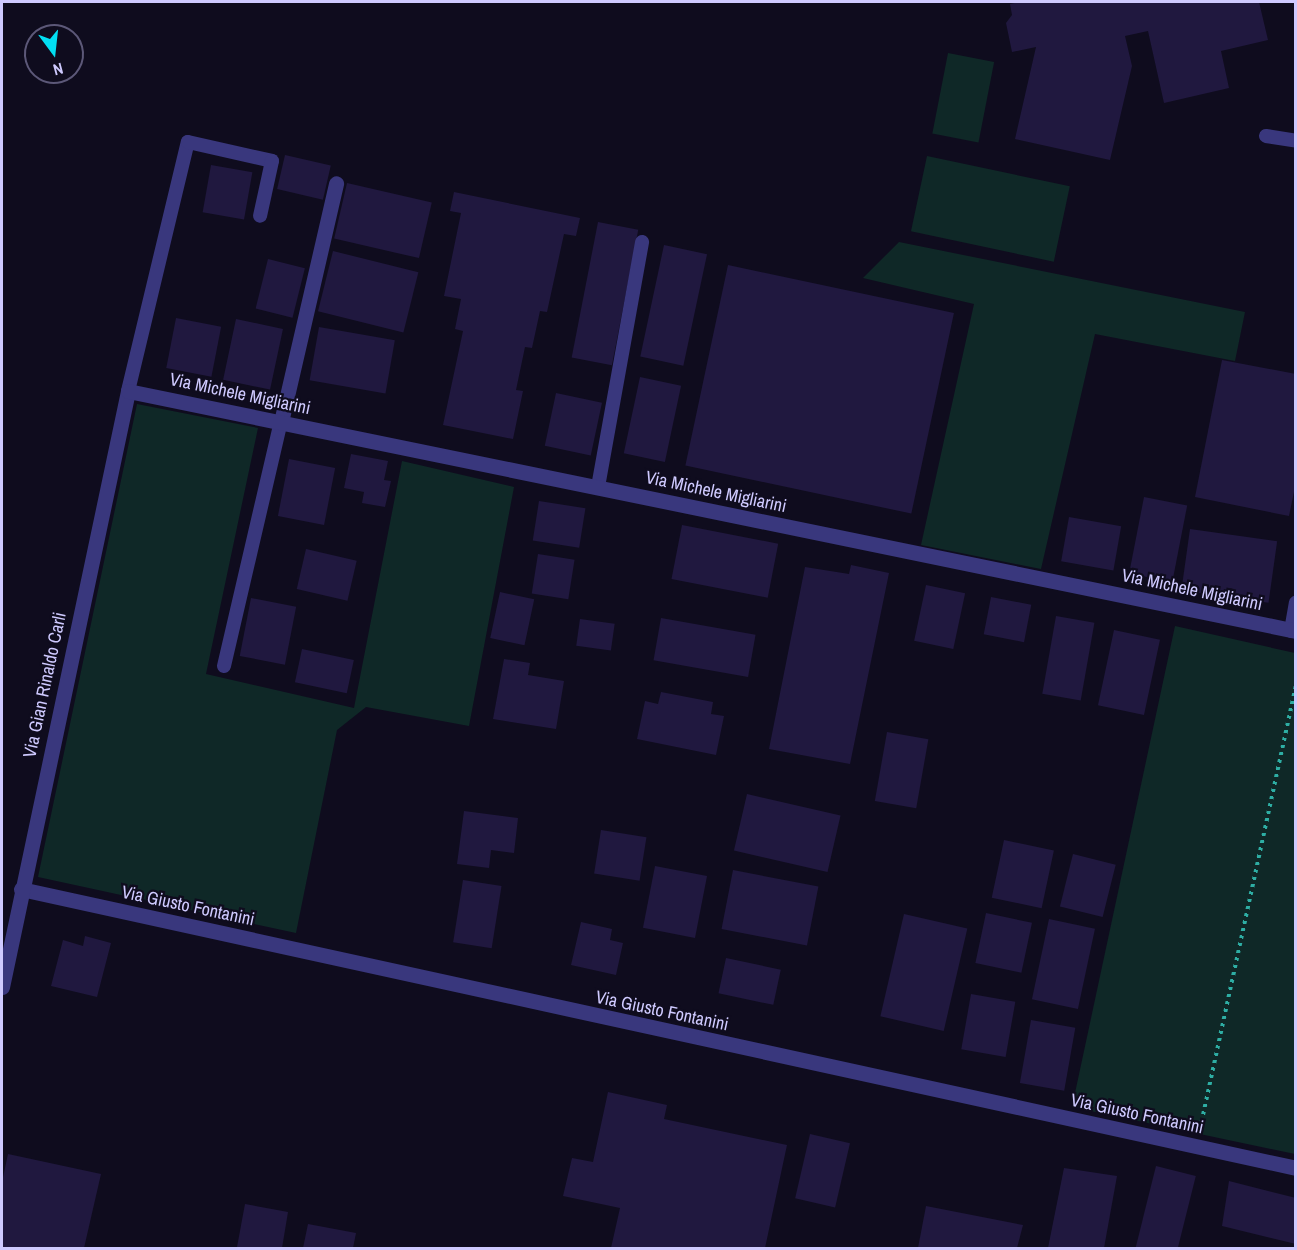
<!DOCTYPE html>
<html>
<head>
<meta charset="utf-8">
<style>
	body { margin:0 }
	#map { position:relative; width:1297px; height:1250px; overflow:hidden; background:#0f0c1e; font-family:"Archivo Narrow",sans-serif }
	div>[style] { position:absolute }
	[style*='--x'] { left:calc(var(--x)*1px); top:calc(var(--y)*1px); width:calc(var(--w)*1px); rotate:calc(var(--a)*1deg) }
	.green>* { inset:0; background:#0f2827; transform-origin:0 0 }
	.building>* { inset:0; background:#20183f; transform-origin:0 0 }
	.path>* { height:4px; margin-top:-2px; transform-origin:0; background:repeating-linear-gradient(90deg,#2eaea4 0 3px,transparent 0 7.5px) }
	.lane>* { height:14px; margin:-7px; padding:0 7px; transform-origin:7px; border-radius:7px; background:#39377d }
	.street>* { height:15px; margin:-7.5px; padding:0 7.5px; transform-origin:7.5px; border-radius:7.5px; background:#39377d }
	span { translate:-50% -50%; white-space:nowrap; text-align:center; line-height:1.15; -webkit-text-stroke:4.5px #0f0c1e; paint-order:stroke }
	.street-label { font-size:18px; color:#cfcaff }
	.frame { position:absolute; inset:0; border:3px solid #cfcaff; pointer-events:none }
	.north { position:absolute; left:24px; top:24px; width:60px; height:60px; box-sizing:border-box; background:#0f0c1e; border:2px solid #5c5878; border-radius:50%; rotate:165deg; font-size:16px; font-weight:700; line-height:24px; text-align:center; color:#cfcaff }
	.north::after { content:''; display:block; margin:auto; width:21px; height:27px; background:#02def2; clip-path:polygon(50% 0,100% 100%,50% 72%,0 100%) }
</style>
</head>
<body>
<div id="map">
	<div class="green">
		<div style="left:948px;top:53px;width:47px;height:82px;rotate:11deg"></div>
		<div style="left:927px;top:156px;width:146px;height:77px;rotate:12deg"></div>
		<div style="clip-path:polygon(899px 242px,1245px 312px,1235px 361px,1095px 334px,1041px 569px,921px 545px,974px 304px,863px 278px)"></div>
		<div style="clip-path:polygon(137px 404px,258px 428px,206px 674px,354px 708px,402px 461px,514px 487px,469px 726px,366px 707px,337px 730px,296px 933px,38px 877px)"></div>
		<div style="clip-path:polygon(1175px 626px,1295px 653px,1295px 1154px,1072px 1107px)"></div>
	</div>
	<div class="building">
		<div style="clip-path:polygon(1019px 2px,1259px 2px,1268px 40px,1221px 51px,1229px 88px,1164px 103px,1148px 31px,1125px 36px,1132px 66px,1110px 160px,1015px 139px,1036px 47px,1012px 52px,1006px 23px,1012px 15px,1010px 4px)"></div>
		<div style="left:285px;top:155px;width:47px;height:35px;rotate:13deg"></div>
		<div style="left:211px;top:165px;width:42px;height:48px;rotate:10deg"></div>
		<div style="left:347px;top:183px;width:87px;height:57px;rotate:13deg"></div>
		<div style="clip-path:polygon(454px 192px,580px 218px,576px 236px,564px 234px,547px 312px,540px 311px,532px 348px,525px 347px,516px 390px,523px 391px,513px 439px,443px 425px,463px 331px,455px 329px,461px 299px,444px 296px,461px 213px,450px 211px)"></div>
		<div style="left:598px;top:222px;width:41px;height:138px;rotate:11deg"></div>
		<div style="left:664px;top:245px;width:44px;height:114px;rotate:12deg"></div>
		<div style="left:333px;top:251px;width:88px;height:62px;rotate:14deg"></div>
		<div style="left:268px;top:259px;width:38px;height:51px;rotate:14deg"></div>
		<div style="left:728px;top:265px;width:231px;height:205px;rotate:12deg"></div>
		<div style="left:176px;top:318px;width:46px;height:51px;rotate:11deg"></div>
		<div style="left:236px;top:319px;width:48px;height:62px;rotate:12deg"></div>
		<div style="left:319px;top:327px;width:77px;height:54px;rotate:10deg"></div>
		<div style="clip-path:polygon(1222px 360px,1296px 374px,1296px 482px,1289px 516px,1195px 497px)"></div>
		<div style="left:640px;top:377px;width:42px;height:78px;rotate:12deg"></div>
		<div style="left:556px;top:393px;width:47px;height:54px;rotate:12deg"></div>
		<div style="clip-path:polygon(351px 454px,388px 461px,384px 480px,391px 481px,385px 507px,362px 503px,364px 492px,344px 488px)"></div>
		<div style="left:289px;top:459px;width:47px;height:58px;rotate:11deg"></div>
		<div style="left:1144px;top:497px;width:44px;height:78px;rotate:11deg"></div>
		<div style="left:539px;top:501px;width:47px;height:40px;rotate:9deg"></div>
		<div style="left:1069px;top:517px;width:53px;height:45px;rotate:10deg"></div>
		<div style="left:682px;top:525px;width:98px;height:55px;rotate:11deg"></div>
		<div style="left:1190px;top:529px;width:88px;height:62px;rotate:8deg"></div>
		<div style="left:306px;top:549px;width:52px;height:41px;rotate:13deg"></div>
		<div style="left:538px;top:554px;width:37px;height:40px;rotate:9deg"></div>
		<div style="clip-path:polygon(851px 565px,889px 573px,850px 764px,769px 749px,805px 567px,849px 574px)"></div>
		<div style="left:926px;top:585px;width:40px;height:57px;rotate:12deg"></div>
		<div style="left:500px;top:592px;width:35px;height:47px;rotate:12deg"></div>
		<div style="left:991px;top:597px;width:41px;height:38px;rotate:11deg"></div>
		<div style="left:251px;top:598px;width:46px;height:59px;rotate:11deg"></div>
		<div style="left:1056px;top:616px;width:39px;height:79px;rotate:10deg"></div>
		<div style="left:661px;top:618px;width:96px;height:43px;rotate:10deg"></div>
		<div style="left:580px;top:619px;width:35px;height:27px;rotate:8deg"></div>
		<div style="left:1114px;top:630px;width:47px;height:77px;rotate:12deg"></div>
		<div style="left:302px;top:649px;width:53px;height:34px;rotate:12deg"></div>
		<div style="clip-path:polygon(504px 659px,530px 663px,528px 675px,564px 681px,556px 729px,493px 719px)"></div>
		<div style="clip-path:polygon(661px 692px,713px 702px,711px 714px,724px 716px,716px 755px,637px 739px,645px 701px,658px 704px)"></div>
		<div style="left:887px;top:732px;width:42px;height:70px;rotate:10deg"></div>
		<div style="left:747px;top:794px;width:96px;height:58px;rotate:13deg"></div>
		<div style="clip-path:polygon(464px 811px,518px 818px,514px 853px,491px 850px,489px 868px,457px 864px)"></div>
		<div style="left:601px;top:830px;width:46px;height:44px;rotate:9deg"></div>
		<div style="left:1004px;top:840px;width:51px;height:59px;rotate:12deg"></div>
		<div style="left:1073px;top:854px;width:44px;height:54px;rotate:14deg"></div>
		<div style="left:655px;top:866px;width:53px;height:63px;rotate:11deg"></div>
		<div style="left:733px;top:870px;width:87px;height:60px;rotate:11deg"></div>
		<div style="left:463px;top:880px;width:39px;height:63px;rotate:9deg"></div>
		<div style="left:986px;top:913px;width:47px;height:51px;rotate:12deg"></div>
		<div style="left:904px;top:914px;width:65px;height:105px;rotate:13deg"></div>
		<div style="left:1049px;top:919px;width:47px;height:82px;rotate:12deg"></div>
		<div style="clip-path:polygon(581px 922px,612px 929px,610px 940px,623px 943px,616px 975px,571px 965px)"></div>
		<div style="clip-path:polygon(85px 936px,111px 943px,97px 997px,51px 986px,63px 940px,83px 946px)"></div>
		<div style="left:726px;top:958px;width:56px;height:36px;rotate:12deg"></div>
		<div style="left:971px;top:994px;width:45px;height:56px;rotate:10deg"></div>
		<div style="left:1031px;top:1020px;width:45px;height:64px;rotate:10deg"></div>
		<div style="clip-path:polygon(608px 1092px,667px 1105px,664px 1119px,787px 1145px,765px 1248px,611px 1248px,620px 1208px,563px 1196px,572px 1158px,593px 1162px)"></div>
		<div style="left:810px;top:1134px;width:41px;height:66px;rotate:13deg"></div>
		<div style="clip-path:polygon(8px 1154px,101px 1174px,84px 1248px,2px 1248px,2px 1182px)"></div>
		<div style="left:1156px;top:1166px;width:41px;height:84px;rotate:14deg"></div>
		<div style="clip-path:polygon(1064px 1168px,1117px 1176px,1104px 1248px,1048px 1248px)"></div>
		<div style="clip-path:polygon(1229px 1181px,1296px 1198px,1296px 1244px,1222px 1226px)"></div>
		<div style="clip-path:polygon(245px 1204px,288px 1212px,282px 1248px,237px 1247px)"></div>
		<div style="clip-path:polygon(926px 1206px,1023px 1225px,1017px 1248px,918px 1248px)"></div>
		<div style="clip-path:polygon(308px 1224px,356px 1233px,353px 1248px,303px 1248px)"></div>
	</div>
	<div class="path">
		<div style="--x:1200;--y:1129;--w:454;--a:-77.8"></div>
	</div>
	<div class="lane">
		<div style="--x:1266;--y:136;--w:30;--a:9"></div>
		<div style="--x:128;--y:391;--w:256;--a:-76.5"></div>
		<div style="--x:188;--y:142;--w:86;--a:12.7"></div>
		<div style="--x:272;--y:161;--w:56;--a:102.3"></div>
		<div style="--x:598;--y:487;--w:249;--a:-79.8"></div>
		<div style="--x:224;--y:666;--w:251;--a:-76.9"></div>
	</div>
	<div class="street">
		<div style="--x:281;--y:422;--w:245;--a:-77"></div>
		<div style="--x:1291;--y:630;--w:28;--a:-80"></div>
		<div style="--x:21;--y:889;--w:1305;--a:12.34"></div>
		<div style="--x:2;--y:987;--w:609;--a:-78.06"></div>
		<div style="--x:128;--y:391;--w:1192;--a:11.61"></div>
	</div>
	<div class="street-label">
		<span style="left:240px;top:394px;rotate:12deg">Via Michele Migliarini</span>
		<span style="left:716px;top:492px;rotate:12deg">Via Michele Migliarini</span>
		<span style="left:1192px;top:590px;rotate:12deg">Via Michele Migliarini</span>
		<span style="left:45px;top:685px;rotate:-78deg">Via Gian Rinaldo Carli</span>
		<span style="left:188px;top:906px;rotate:12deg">Via Giusto Fontanini</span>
		<span style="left:662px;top:1011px;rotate:12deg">Via Giusto Fontanini</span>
		<span style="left:1137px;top:1114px;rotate:12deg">Via Giusto Fontanini</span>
	</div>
	<div class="frame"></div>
	<div class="north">N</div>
</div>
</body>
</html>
